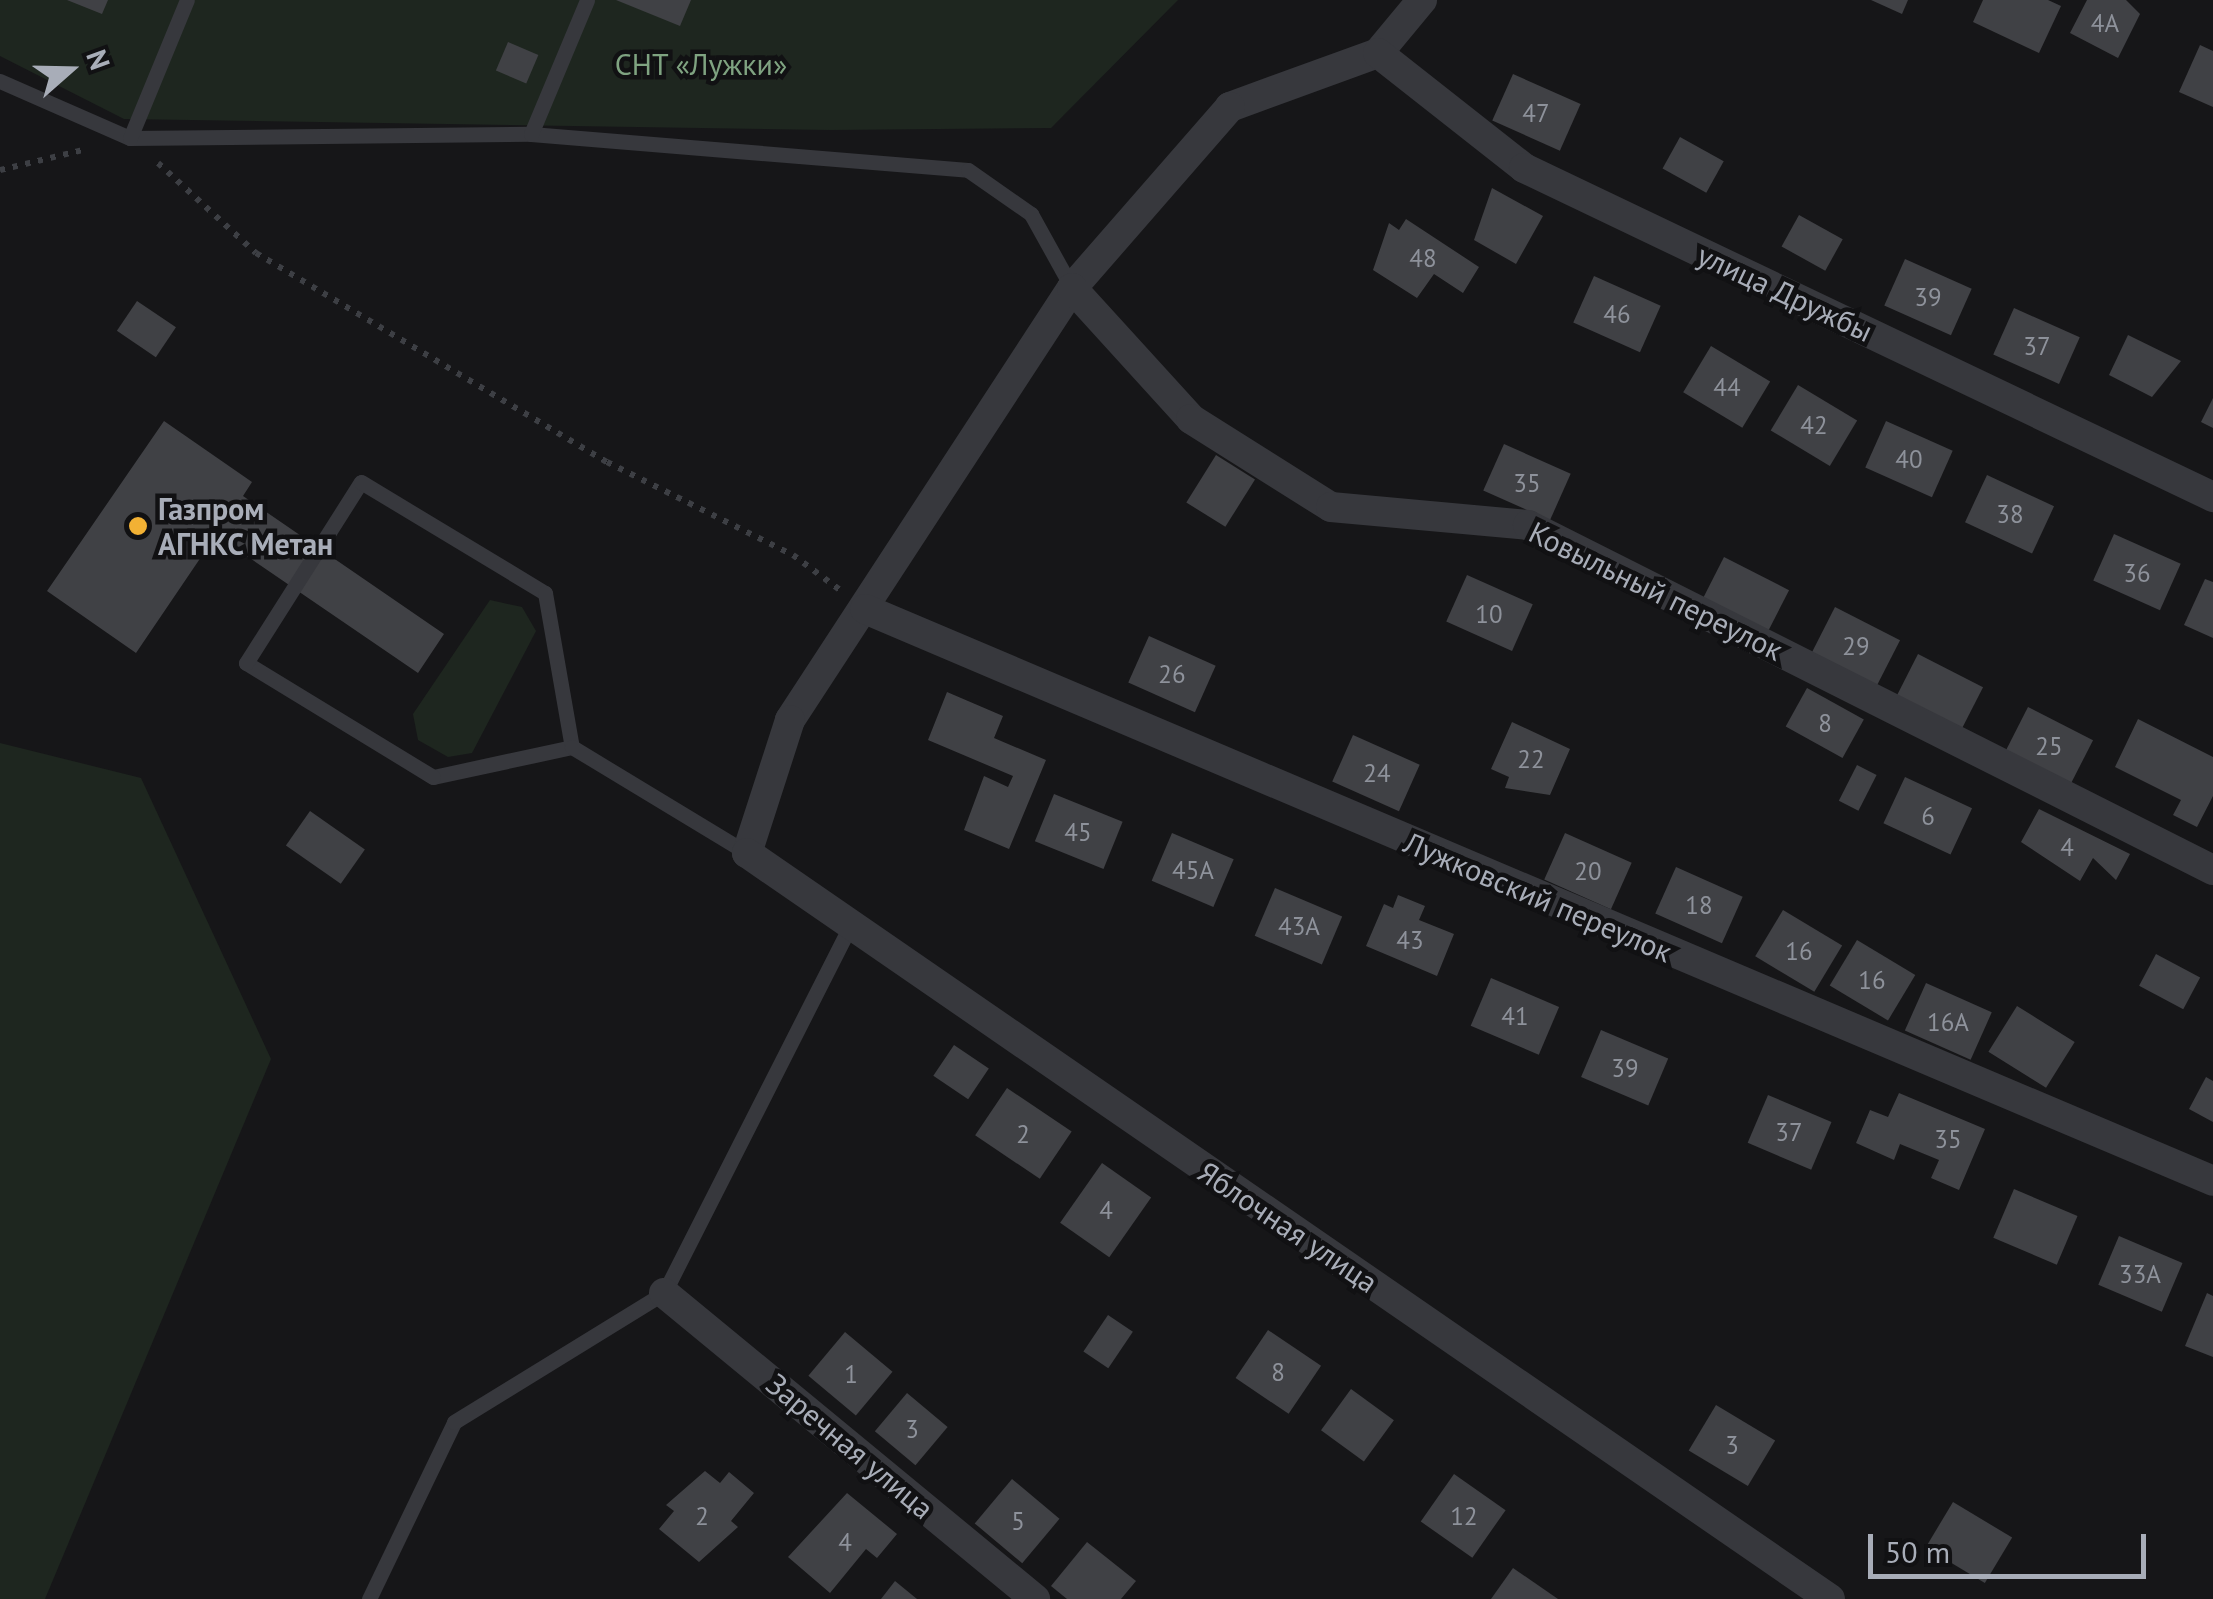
<!DOCTYPE html>
<html>
<head>
<meta charset="utf-8">
<style>
	body { margin:0 }
	#map { position:relative; width:2213px; height:1599px; overflow:hidden; background:#161618; font-family:"PT Sans",sans-serif }
	div>[style] { position:absolute }
	[style*='--x'] { left:calc(var(--x)*1px); top:calc(var(--y)*1px); width:calc(var(--w)*1px); rotate:calc(var(--a)*1deg) }
	.green>* { inset:0; background:#1e261f }
	.building>* { inset:0; background:#404145; transform-origin:0 0 }
	.path>* { height:6px; margin-top:-3px; transform-origin:0; background:repeating-linear-gradient(90deg,#3d3f44 0 5px,transparent 0 13px) }
	.service>* { height:15px; margin:-7.5px; padding:0 7.5px; transform-origin:7.5px; border-radius:7.5px; background:#37383d }
	.minor>* { height:30px; margin:-15px; padding:0 15px; transform-origin:15px; border-radius:15px; background:#37383d }
	.dots>* { width:28px; height:28px; translate:-50% -50%; box-sizing:border-box; border:5px solid #111113; border-radius:50% }
	span { translate:-50% -50%; white-space:nowrap; text-align:center; line-height:1.15; -webkit-text-stroke:9px #111113; paint-order:stroke }
	.number-label { font-size:25px; color:#8e929b }
	.number-label span { -webkit-text-stroke-width:0 }
	.park-label { font-size:30px; color:#7fa381 }
	.street-label { font-size:30px; color:#a8adb8 }
	.poi-label { font-size:30px; color:#a8adb8; font-weight:700 }
	.left { translate:0 -50%; text-align:left }
	.north { position:absolute; left:20px; top:20px; width:100px; height:100px; -webkit-text-stroke:8px #111113; paint-order:stroke; rotate:70deg; font-size:28px; font-weight:700; line-height:40px; text-align:center; color:#a8adb8 }
	.north::after { content:''; display:block; margin:auto; width:35px; height:45px; background:#a8adb8; clip-path:polygon(50% 0,100% 100%,50% 72%,0 100%) }
	.scale { position:absolute; left:1868px; top:1534px; width:278px; height:45px; box-sizing:border-box; border:5px solid #a8adb8; border-top:0; padding-left:12px; font-size:30px; line-height:35px; white-space:nowrap; color:#a8adb8; -webkit-text-stroke:8px #111113; paint-order:stroke }
</style>
</head>
<body>
<div id="map">
	<div class="green">
		<div style="clip-path:polygon(0 0,1178px 0,1051px 128px,831px 130px,124px 119px,0 56px)"></div>
		<div style="clip-path:polygon(490px 600px,522px 607px,536px 631px,472px 753px,448px 757px,418px 740px,413px 714px)"></div>
		<div style="clip-path:polygon(0 743px,141px 778px,271px 1059px,45px 1599px,0 1599px)"></div>
	</div>
	<div class="building">
		<div style="clip-path:polygon(67px 0,108px 0,102px 14px)"></div>
		<div style="clip-path:polygon(616px 0,691px 0,680px 26px)"></div>
		<div style="clip-path:polygon(1871px 0,1908px 0,1902px 14px)"></div>
		<div style="clip-path:polygon(1983px 0,2048px 0,2061px 6px,2039px 53px,1973px 22px)"></div>
		<div style="clip-path:polygon(2087px 0,2126px 0,2140px 14px,2118px 58px,2070px 33px)"></div>
		<div style="left:508px;top:42px;width:33px;height:31px;rotate:23deg"></div>
		<div style="clip-path:polygon(2200px 45px,2213px 51px,2213px 107px,2179px 92px)"></div>
		<div style="left:1513px;top:74px;width:74px;height:51px;rotate:24deg"></div>
		<div style="left:1680px;top:137px;width:50px;height:36px;rotate:29deg"></div>
		<div style="clip-path:polygon(1492px 188px,1543px 216px,1516px 264px,1474px 240px)"></div>
		<div style="left:1799px;top:215px;width:50px;height:36px;rotate:29deg"></div>
		<div style="clip-path:polygon(1406px 219px,1479px 267px,1463px 293px,1434px 274px,1417px 298px,1373px 270px,1389px 223px,1399px 230px)"></div>
		<div style="left:1905px;top:259px;width:73px;height:51px;rotate:24deg"></div>
		<div style="left:1594px;top:276px;width:73px;height:51px;rotate:24deg"></div>
		<div style="left:137px;top:301px;width:47px;height:36px;rotate:34deg"></div>
		<div style="left:2014px;top:308px;width:72px;height:51px;rotate:24deg"></div>
		<div style="clip-path:polygon(2128px 335px,2181px 361px,2152px 397px,2109px 375px)"></div>
		<div style="left:1711px;top:346px;width:69px;height:54px;rotate:31deg"></div>
		<div style="left:1798px;top:385px;width:69px;height:53px;rotate:31deg"></div>
		<div style="clip-path:polygon(2213px 398px,2213px 428px,2201px 422px)"></div>
		<div style="clip-path:polygon(164px 421px,252px 482px,243px 496px,444px 634px,418px 673px,216px 535px,136px 653px,47px 591px)"></div>
		<div style="left:1886px;top:421px;width:73px;height:51px;rotate:24deg"></div>
		<div style="left:1504px;top:444px;width:73px;height:51px;rotate:24deg"></div>
		<div style="left:1216px;top:455px;width:46px;height:56px;rotate:32deg"></div>
		<div style="left:1987px;top:475px;width:74px;height:52px;rotate:25deg"></div>
		<div style="left:2114px;top:534px;width:73px;height:51px;rotate:24deg"></div>
		<div style="left:1724px;top:557px;width:73px;height:51px;rotate:27deg"></div>
		<div style="left:1467px;top:575px;width:72px;height:51px;rotate:24deg"></div>
		<div style="clip-path:polygon(2205px 579px,2213px 582px,2213px 638px,2184px 625px)"></div>
		<div style="left:1835px;top:607px;width:73px;height:51px;rotate:27deg"></div>
		<div style="left:1149px;top:636px;width:73px;height:51px;rotate:24deg"></div>
		<div style="left:1918px;top:654px;width:73px;height:51px;rotate:27deg"></div>
		<div style="left:1807px;top:688px;width:65px;height:44px;rotate:29deg"></div>
		<div style="clip-path:polygon(947px 692px,1003px 716px,994px 738px,1046px 760px,1009px 849px,964px 830px,984px 776px,1008px 787px,1013px 776px,928px 740px)"></div>
		<div style="left:2028px;top:707px;width:73px;height:51px;rotate:27deg"></div>
		<div style="clip-path:polygon(2138px 719px,2213px 757px,2213px 796px,2197px 827px,2173px 815px,2181px 800px,2115px 767px)"></div>
		<div style="clip-path:polygon(1512px 722px,1570px 749px,1550px 795px,1505px 788px,1509px 777px,1491px 769px)"></div>
		<div style="left:1353px;top:735px;width:73px;height:51px;rotate:24deg"></div>
		<div style="left:1857px;top:765px;width:22px;height:40px;rotate:27deg"></div>
		<div style="left:1905px;top:777px;width:74px;height:51px;rotate:25deg"></div>
		<div style="left:1054px;top:794px;width:74px;height:51px;rotate:22deg"></div>
		<div style="clip-path:polygon(2039px 809px,2130px 854px,2116px 880px,2093px 858px,2080px 881px,2021px 842px)"></div>
		<div style="left:310px;top:811px;width:67px;height:42px;rotate:35deg"></div>
		<div style="left:1172px;top:833px;width:67px;height:52px;rotate:23deg"></div>
		<div style="left:1565px;top:833px;width:73px;height:51px;rotate:24deg"></div>
		<div style="left:1676px;top:867px;width:73px;height:51px;rotate:24deg"></div>
		<div style="left:1275px;top:888px;width:73px;height:52px;rotate:23deg"></div>
		<div style="clip-path:polygon(1398px 895px,1425px 906px,1419px 920px,1454px 934px,1437px 976px,1366px 946px,1384px 904px,1393px 908px)"></div>
		<div style="left:1783px;top:910px;width:69px;height:54px;rotate:31deg"></div>
		<div style="left:1857px;top:940px;width:68px;height:53px;rotate:31deg"></div>
		<div style="left:2156px;top:954px;width:50px;height:36px;rotate:28deg"></div>
		<div style="left:1491px;top:978px;width:74px;height:52px;rotate:23deg"></div>
		<div style="left:1926px;top:983px;width:72px;height:52px;rotate:24deg"></div>
		<div style="left:2017px;top:1006px;width:68px;height:54px;rotate:32deg"></div>
		<div style="left:1601px;top:1030px;width:73px;height:51px;rotate:23deg"></div>
		<div style="left:954px;top:1045px;width:42px;height:37px;rotate:34deg"></div>
		<div style="clip-path:polygon(2206px 1077px,2213px 1081px,2213px 1122px,2189px 1109px)"></div>
		<div style="left:1007px;top:1088px;width:78px;height:57px;rotate:34deg"></div>
		<div style="clip-path:polygon(1899px 1093px,1985px 1129px,1959px 1190px,1931px 1178px,1939px 1160px,1900px 1144px,1894px 1160px,1856px 1143px,1870px 1110px,1888px 1117px)"></div>
		<div style="left:1768px;top:1095px;width:69px;height:52px;rotate:23deg"></div>
		<div style="left:1102px;top:1163px;width:60px;height:73px;rotate:35deg"></div>
		<div style="left:2014px;top:1189px;width:69px;height:53px;rotate:23deg"></div>
		<div style="left:2119px;top:1236px;width:69px;height:53px;rotate:23deg"></div>
		<div style="clip-path:polygon(2207px 1293px,2213px 1296px,2213px 1357px,2185px 1346px)"></div>
		<div style="left:1108px;top:1315px;width:30px;height:44px;rotate:34deg"></div>
		<div style="left:1268px;top:1330px;width:64px;height:58px;rotate:34deg"></div>
		<div style="left:845px;top:1332px;width:62px;height:57px;rotate:40deg"></div>
		<div style="left:1351px;top:1389px;width:53px;height:51px;rotate:36deg"></div>
		<div style="left:907px;top:1393px;width:53px;height:50px;rotate:40deg"></div>
		<div style="left:1716px;top:1405px;width:69px;height:53px;rotate:31deg"></div>
		<div style="clip-path:polygon(705px 1471px,720px 1483px,729px 1472px,754px 1493px,731px 1521px,738px 1527px,699px 1562px,659px 1529px,674px 1511px,666px 1505px)"></div>
		<div style="left:1454px;top:1474px;width:63px;height:58px;rotate:35deg"></div>
		<div style="left:1012px;top:1479px;width:62px;height:58px;rotate:40deg"></div>
		<div style="clip-path:polygon(847px 1493px,897px 1534px,877px 1558px,866px 1549px,830px 1593px,788px 1557px)"></div>
		<div style="left:1953px;top:1502px;width:69px;height:53px;rotate:31deg"></div>
		<div style="clip-path:polygon(1087px 1542px,1136px 1581px,1121px 1599px,1067px 1599px,1051px 1586px)"></div>
		<div style="clip-path:polygon(1513px 1568px,1558px 1599px,1491px 1599px)"></div>
		<div style="clip-path:polygon(895px 1581px,917px 1599px,881px 1599px)"></div>
	</div>
	<div class="path">
		<div style="--x:158;--y:163;--w:133;--a:42.6"></div>
		<div style="--x:256;--y:253;--w:409;--a:30.8"></div>
		<div style="--x:607;--y:462;--w:208;--a:26.6"></div>
		<div style="--x:793;--y:555;--w:59;--a:36.7"></div>
		<div style="--x:0;--y:170;--w:89;--a:-13.6"></div>
	</div>
	<div class="service">
		<div style="--x:0;--y:81;--w:142;--a:23.7"></div>
		<div style="--x:130;--y:138;--w:401;--a:-0.6"></div>
		<div style="--x:531;--y:134;--w:438;--a:4.7"></div>
		<div style="--x:968;--y:170;--w:77;--a:34.9"></div>
		<div style="--x:1031;--y:214;--w:85;--a:61"></div>
		<div style="--x:531;--y:134;--w:145;--a:-67.3"></div>
		<div style="--x:130;--y:138;--w:149;--a:-67.6"></div>
		<div style="--x:572;--y:747;--w:142;--a:167.8"></div>
		<div style="--x:433;--y:777;--w:219;--a:-148.6"></div>
		<div style="--x:246;--y:663;--w:214;--a:-57.6"></div>
		<div style="--x:361;--y:482;--w:215;--a:31.1"></div>
		<div style="--x:545;--y:593;--w:156;--a:80.1"></div>
		<div style="--x:572;--y:747;--w:205;--a:31.2"></div>
		<div style="--x:369;--y:1599;--w:196;--a:-64.3"></div>
		<div style="--x:454;--y:1422;--w:246;--a:-31.6"></div>
		<div style="--x:664;--y:1293;--w:411;--a:-63.1"></div>
	</div>
	<div class="minor">
		<div style="--x:1422;--y:0;--w:69;--a:129.7"></div>
		<div style="--x:1378;--y:53;--w:158;--a:160"></div>
		<div style="--x:1230;--y:107;--w:240;--a:131.1"></div>
		<div style="--x:1072;--y:288;--w:516;--a:123.14"></div>
		<div style="--x:790;--y:720;--w:140;--a:107.9"></div>
		<div style="--x:747;--y:853;--w:1315;--a:34.56"></div>
		<div style="--x:1378;--y:53;--w:186;--a:38.2"></div>
		<div style="--x:1524;--y:168;--w:764;--a:25.52"></div>
		<div style="--x:1072;--y:288;--w:177;--a:47.7"></div>
		<div style="--x:1191;--y:419;--w:165;--a:32.2"></div>
		<div style="--x:1331;--y:507;--w:198;--a:5.2"></div>
		<div style="--x:1528;--y:525;--w:767;--a:26.73"></div>
		<div style="--x:865;--y:609;--w:1464;--a:22.99"></div>
		<div style="--x:664;--y:1293;--w:481;--a:39.5"></div>
	</div>
	<div class="dots">
		<div style="left:138px;top:526px;background:#f2b134"></div>
	</div>
	<div class="number-label">
		<span style="left:2105px;top:23px">4А</span>
		<span style="left:1536px;top:113px">47</span>
		<span style="left:1423px;top:258px">48</span>
		<span style="left:1928px;top:297px">39</span>
		<span style="left:1617px;top:314px">46</span>
		<span style="left:2037px;top:346px">37</span>
		<span style="left:1727px;top:387px">44</span>
		<span style="left:1814px;top:425px">42</span>
		<span style="left:1909px;top:459px">40</span>
		<span style="left:1527px;top:483px">35</span>
		<span style="left:2010px;top:514px">38</span>
		<span style="left:2137px;top:573px">36</span>
		<span style="left:1489px;top:614px">10</span>
		<span style="left:1856px;top:646px">29</span>
		<span style="left:1172px;top:674px">26</span>
		<span style="left:1825px;top:723px">8</span>
		<span style="left:2049px;top:746px">25</span>
		<span style="left:1531px;top:759px">22</span>
		<span style="left:1377px;top:773px">24</span>
		<span style="left:1928px;top:816px">6</span>
		<span style="left:1078px;top:832px">45</span>
		<span style="left:2067px;top:847px">4</span>
		<span style="left:1193px;top:870px">45А</span>
		<span style="left:1588px;top:871px">20</span>
		<span style="left:1699px;top:905px">18</span>
		<span style="left:1299px;top:926px">43А</span>
		<span style="left:1410px;top:940px">43</span>
		<span style="left:1799px;top:951px">16</span>
		<span style="left:1872px;top:980px">16</span>
		<span style="left:1515px;top:1016px">41</span>
		<span style="left:1948px;top:1022px">16А</span>
		<span style="left:1625px;top:1068px">39</span>
		<span style="left:1789px;top:1132px">37</span>
		<span style="left:1023px;top:1134px">2</span>
		<span style="left:1948px;top:1139px">35</span>
		<span style="left:1106px;top:1210px">4</span>
		<span style="left:2140px;top:1274px">33А</span>
		<span style="left:1278px;top:1372px">8</span>
		<span style="left:851px;top:1374px">1</span>
		<span style="left:912px;top:1429px">3</span>
		<span style="left:1732px;top:1445px">3</span>
		<span style="left:702px;top:1516px">2</span>
		<span style="left:1464px;top:1516px">12</span>
		<span style="left:1018px;top:1521px">5</span>
		<span style="left:845px;top:1542px">4</span>
	</div>
	<div class="park-label">
		<span style="left:701px;top:64px">СНТ «Лужки»</span>
	</div>
	<div class="street-label">
		<span style="left:1785px;top:293px;rotate:25deg">улица Дружбы</span>
		<span style="left:1656px;top:591px;rotate:26deg">Ковыльный переулок</span>
		<span style="left:1538px;top:897px;rotate:23deg">Лужковский переулок</span>
		<span style="left:1288px;top:1227px;rotate:34deg">Яблочная улица</span>
		<span style="left:850px;top:1446px;rotate:40deg">Заречная улица</span>
	</div>
	<div class="poi-label">
		<span class="left" style="left:158px;top:526px">Газпром<br>АГНКС Метан</span>
	</div>
	<div class="north">N</div>
	<div class="scale">50 m</div>
</div>
</body>
</html>
